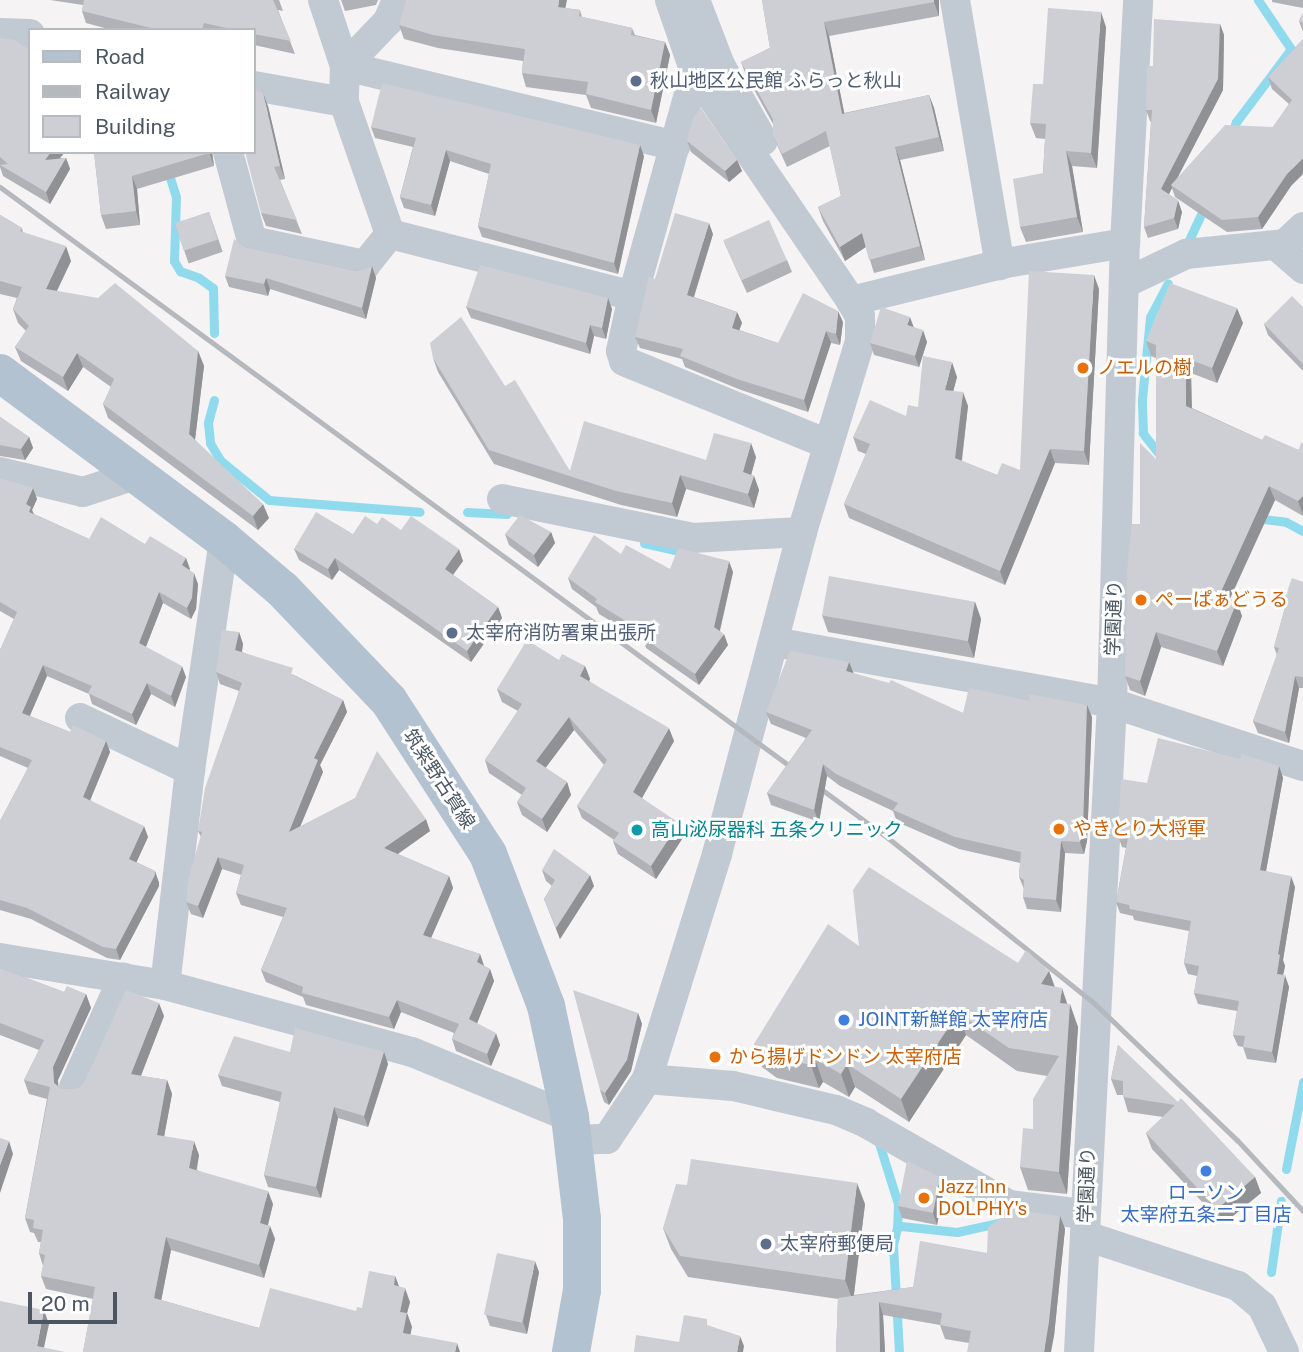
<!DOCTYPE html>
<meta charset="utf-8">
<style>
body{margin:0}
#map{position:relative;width:1303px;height:1352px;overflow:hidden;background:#f5f3f3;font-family:"Public Sans","Noto Sans JP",sans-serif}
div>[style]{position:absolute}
.stream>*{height:9px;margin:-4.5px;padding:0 4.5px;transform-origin:4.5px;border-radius:4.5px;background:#90daee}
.minor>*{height:30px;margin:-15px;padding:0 15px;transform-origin:15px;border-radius:15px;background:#c1cad2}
.major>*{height:38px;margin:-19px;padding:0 19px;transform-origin:19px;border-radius:19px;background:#b3c2d1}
.rail>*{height:5px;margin:-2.5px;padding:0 2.5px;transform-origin:2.5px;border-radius:2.5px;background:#b5b8bd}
.wall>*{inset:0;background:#b0b2b7;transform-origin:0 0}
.shaded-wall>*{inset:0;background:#909195}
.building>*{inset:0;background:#cdcfd5;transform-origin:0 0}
.dots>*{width:19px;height:19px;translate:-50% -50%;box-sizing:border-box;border:4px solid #fff;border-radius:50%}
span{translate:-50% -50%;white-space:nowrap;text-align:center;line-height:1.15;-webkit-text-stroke:6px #fff;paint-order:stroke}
.service-label{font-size:19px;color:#4e5e75}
.left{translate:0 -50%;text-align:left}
.food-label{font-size:19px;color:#c56008}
.street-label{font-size:19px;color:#4a5661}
.culture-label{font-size:19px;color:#0d838f}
.shop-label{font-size:19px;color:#366cbe}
.legend{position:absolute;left:28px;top:28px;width:228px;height:126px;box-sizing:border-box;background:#fff;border:2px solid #b7bbc0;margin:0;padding:9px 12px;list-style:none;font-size:21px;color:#4a5661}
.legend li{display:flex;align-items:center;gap:14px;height:35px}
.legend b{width:35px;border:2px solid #b7bbc0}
.scale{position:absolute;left:28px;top:1292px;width:89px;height:32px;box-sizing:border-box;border:4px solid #4a5661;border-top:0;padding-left:9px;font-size:21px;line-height:24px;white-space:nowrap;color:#4a5661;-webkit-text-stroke:5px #fff;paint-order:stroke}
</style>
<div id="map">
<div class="stream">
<div style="left:1232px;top:134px;width:13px;rotate:-72deg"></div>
<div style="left:1236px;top:122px;width:91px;rotate:-53deg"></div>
<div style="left:1291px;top:49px;width:59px;rotate:-124deg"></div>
<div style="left:162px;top:152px;width:47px;rotate:72.7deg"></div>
<div style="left:176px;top:197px;width:64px;rotate:91.8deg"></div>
<div style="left:174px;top:261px;width:12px;rotate:59deg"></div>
<div style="left:180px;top:271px;width:20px;rotate:20deg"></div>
<div style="left:199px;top:278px;width:17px;rotate:36deg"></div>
<div style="left:213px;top:288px;width:45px;rotate:88.7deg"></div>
<div style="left:1189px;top:240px;width:38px;rotate:-65deg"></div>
<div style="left:214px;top:400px;width:24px;rotate:105deg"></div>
<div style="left:208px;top:423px;width:20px;rotate:84deg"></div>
<div style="left:210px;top:443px;width:21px;rotate:59deg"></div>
<div style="left:221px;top:461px;width:62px;rotate:39.1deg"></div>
<div style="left:269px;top:500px;width:151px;rotate:4.5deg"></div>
<div style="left:1163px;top:459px;width:33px;rotate:-128deg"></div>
<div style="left:1143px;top:433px;width:34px;rotate:-92deg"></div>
<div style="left:1142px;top:399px;width:82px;rotate:-84.4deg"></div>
<div style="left:1150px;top:317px;width:38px;rotate:-62deg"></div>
<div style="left:467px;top:512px;width:40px;rotate:2.9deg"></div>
<div style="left:1255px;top:518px;width:31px;rotate:7deg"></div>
<div style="left:1286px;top:522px;width:19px;rotate:28deg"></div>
<div style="left:644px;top:543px;width:31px;rotate:13deg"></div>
<div style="left:674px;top:550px;width:15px"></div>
<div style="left:878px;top:1140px;width:67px;rotate:72.6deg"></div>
<div style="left:898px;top:1204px;width:24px;rotate:92deg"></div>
<div style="left:1286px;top:1169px;width:89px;rotate:-78.9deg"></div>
<div style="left:1271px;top:1272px;width:72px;rotate:-82deg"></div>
<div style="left:899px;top:1352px;width:107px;rotate:-93.2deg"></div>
<div style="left:893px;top:1245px;width:17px;rotate:-77deg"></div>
<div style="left:897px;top:1228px;width:4px;rotate:-27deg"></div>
<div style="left:901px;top:1226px;width:56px;rotate:6.1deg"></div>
<div style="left:957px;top:1232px;width:46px;rotate:-12.5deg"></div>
</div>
<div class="minor">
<div style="left:323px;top:0;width:70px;rotate:71.6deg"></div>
<div style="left:345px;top:66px;width:340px;rotate:13.6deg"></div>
<div style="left:397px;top:0;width:23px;rotate:113deg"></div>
<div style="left:388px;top:21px;width:62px;rotate:133.7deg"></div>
<div style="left:345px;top:66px;width:36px;rotate:92deg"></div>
<div style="left:344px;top:102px;width:140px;rotate:70.8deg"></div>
<div style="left:390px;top:234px;width:251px;rotate:14.3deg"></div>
<div style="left:670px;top:0;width:76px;rotate:70.9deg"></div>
<div style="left:695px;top:72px;width:277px;rotate:55.7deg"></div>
<div style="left:851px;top:301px;width:160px;rotate:-13.8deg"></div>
<div style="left:1006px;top:263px;width:121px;rotate:-9.5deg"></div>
<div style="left:695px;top:0;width:70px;rotate:69deg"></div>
<div style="left:720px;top:65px;width:87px;rotate:60.5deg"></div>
<div style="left:955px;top:0;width:269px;rotate:80.4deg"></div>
<div style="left:0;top:33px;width:30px;rotate:2deg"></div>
<div style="left:695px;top:72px;width:232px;rotate:105.5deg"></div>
<div style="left:633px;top:296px;width:56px;rotate:102.3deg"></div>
<div style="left:621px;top:351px;width:10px;rotate:73deg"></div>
<div style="left:624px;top:361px;width:219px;rotate:22.2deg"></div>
<div style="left:254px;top:86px;width:91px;rotate:10.1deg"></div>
<div style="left:228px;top:152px;width:92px;rotate:74.9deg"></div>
<div style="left:252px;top:241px;width:116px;rotate:12deg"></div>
<div style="left:365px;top:265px;width:40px;rotate:-51deg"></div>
<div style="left:1277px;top:246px;width:35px;rotate:41deg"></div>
<div style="left:1125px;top:283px;width:68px;rotate:-25.4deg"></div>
<div style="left:1186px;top:254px;width:100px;rotate:-5.8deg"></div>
<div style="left:1285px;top:244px;width:25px;rotate:-43deg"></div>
<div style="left:0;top:472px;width:85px;rotate:13.5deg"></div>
<div style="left:83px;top:492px;width:58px;rotate:-18.1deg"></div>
<div style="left:502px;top:499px;width:195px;rotate:11.5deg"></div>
<div style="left:693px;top:538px;width:109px;rotate:-3.2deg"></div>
<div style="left:774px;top:642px;width:343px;rotate:10.2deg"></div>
<div style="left:1112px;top:703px;width:201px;rotate:18.3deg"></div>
<div style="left:80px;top:718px;width:122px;rotate:25.3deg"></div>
<div style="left:190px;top:770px;width:216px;rotate:96.6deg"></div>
<div style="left:190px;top:770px;width:232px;rotate:-81.6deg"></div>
<div style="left:0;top:958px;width:167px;rotate:9.3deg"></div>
<div style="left:165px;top:985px;width:256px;rotate:15.2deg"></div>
<div style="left:412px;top:1052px;width:171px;rotate:22.4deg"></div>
<div style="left:647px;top:1079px;width:86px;rotate:4.7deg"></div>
<div style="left:733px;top:1086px;width:106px;rotate:13.1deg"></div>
<div style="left:836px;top:1110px;width:33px;rotate:23deg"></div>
<div style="left:866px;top:1123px;width:165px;rotate:29.8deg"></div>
<div style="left:1009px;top:1205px;width:77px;rotate:6.8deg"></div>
<div style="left:74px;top:1087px;width:120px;rotate:-65.8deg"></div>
<div style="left:573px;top:1140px;width:34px;rotate:-2deg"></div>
<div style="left:607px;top:1139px;width:72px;rotate:-56.3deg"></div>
<div style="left:647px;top:1079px;width:236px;rotate:-72.7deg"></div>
<div style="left:717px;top:854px;width:333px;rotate:-75.2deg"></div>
<div style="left:802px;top:532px;width:200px;rotate:-73.1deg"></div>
<div style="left:860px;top:341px;width:25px;rotate:-90deg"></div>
<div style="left:860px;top:316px;width:17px;rotate:-121deg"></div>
<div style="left:1086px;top:1236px;width:160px;rotate:18.2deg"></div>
<div style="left:1238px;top:1286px;width:31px;rotate:40deg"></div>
<div style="left:1262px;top:1306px;width:51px;rotate:64.4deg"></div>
<div style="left:1079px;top:1352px;width:650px;rotate:-87.09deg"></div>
<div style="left:1112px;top:703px;width:460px;rotate:-88.4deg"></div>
<div style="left:1125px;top:243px;width:243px;rotate:-86.9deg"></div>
</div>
<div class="major">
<div style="left:0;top:373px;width:279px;rotate:36.7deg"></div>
<div style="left:224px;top:540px;width:77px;rotate:40.3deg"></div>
<div style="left:283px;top:590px;width:153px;rotate:46.3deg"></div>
<div style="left:389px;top:701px;width:182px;rotate:57.1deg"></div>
<div style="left:488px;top:854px;width:163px;rotate:69.1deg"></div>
<div style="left:546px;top:1006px;width:114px;rotate:77.8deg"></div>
<div style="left:570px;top:1117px;width:103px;rotate:83.3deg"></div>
<div style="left:582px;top:1219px;width:71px;rotate:90deg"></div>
<div style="left:582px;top:1290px;width:63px;rotate:100.1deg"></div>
</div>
<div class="rail">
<div style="left:0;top:187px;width:1101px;rotate:36.25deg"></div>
<div style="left:888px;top:838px;width:265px;rotate:38.7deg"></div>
<div style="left:1095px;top:1004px;width:197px;rotate:43.8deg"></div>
<div style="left:1237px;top:1140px;width:97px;rotate:47.1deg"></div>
</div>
<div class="wall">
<div style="clip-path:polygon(50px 0,279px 0,283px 11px,278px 10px,295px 54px,254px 45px,254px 30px,112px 30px,86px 23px,82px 11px,83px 5px)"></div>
<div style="clip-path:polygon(341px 0,378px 0,376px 5px,345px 11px)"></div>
<div style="clip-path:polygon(762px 0,939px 0,939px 16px,829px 36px,844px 113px,929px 95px,934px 108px,944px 151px,900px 160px,925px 260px,874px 273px,866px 247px,845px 261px,823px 221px,818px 207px,841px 196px,830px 146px,787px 167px,773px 136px,773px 124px,746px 75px,741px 62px,770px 48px)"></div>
<div style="clip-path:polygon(1272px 0,1303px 0,1303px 8px,1272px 2px)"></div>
<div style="clip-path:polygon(565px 8px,580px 10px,582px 17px,632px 28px,635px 35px,665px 42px,670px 55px,656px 123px,591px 108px,586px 95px,526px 87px,522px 73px,523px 61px,438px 48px,404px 39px,399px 25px)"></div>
<div style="clip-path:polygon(1303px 13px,1303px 32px,1299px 21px)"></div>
<div style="clip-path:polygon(1220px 24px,1224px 35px,1223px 90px,1178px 177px,1273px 127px,1289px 104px,1272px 89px,1268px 77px,1303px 39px,1291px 186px,1262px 229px,1227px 232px,1175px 197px,1172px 188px,1169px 194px,1182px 212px,1178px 229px,1148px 238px,1144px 227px,1151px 122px,1150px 121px,1146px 110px,1153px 66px)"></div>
<div style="clip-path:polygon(1106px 27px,1097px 168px,1072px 166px,1083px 232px,1026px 242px,1020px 227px,1043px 173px,1045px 139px,1036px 138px,1030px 123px,1043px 84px)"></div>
<div style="clip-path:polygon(0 38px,30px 152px,65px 152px,60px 158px,66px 158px,70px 169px,50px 204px,3px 176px,0 167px)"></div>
<div style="clip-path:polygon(268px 106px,285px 179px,280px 180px,302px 234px,266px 226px,261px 213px)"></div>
<div style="clip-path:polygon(371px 127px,644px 156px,618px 274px,482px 237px,478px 226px,489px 174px,450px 161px,435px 216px,404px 208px,400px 197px,413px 147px,375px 138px)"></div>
<div style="clip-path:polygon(687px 141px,737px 160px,742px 171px,729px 182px,691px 152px)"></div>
<div style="clip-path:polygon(94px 152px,212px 152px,214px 166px,137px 189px,140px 225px,106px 229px,101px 215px)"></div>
<div style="left:209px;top:212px;width:42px;height:36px;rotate:71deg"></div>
<div style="clip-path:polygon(0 215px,22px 228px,23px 232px,71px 261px,57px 291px,198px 351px,204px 366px,195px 440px,269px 518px,258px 530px,108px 418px,103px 404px,111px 387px,83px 367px,68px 391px,21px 361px,15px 347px,26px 331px,18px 323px,13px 309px,17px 298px,0 294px)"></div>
<div style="clip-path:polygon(713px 234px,694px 297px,737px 312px,742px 323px,739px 330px,778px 343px,843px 322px,840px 345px,831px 343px,808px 412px,741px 390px,685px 367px,682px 359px,640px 348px,635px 337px,655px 279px)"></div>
<div style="clip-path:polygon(724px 242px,787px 260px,792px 272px,747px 293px)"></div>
<div style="clip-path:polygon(244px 247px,357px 271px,372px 266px,376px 278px,366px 319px,270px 289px,268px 296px,229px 287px,225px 276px)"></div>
<div style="clip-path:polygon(1099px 289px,1089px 465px,1055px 463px,1005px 585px,849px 518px,844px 504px,866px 454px,858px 451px,853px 437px,906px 416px,957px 377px,953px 391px,968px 406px,962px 461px,997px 475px,1020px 470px)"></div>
<div style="clip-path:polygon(608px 298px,612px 309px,606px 339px,594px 336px,590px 354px,471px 318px,466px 307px)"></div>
<div style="clip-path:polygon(1303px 307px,1303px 371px,1268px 335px,1264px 324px)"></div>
<div style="clip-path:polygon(1243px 323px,1217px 383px,1191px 373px,1192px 408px,1262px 440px,1299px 450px,1303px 444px,1303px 516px,1275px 500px,1230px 599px,1242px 616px,1223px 666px,1161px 647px,1145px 696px,1130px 690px,1125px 676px,1140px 524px,1156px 459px,1156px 358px,1151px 356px,1146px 341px)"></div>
<div style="clip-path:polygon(914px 327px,927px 342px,919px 367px,874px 355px,870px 343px)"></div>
<div style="clip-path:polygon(433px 358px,505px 386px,570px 471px,756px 457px,751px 475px,754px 476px,759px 490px,754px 508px,686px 489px,677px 517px,621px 505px,494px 464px,438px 372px)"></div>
<div style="clip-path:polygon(0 417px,29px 437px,33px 448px,25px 460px,0 456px)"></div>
<div style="clip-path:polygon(0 478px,37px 499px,32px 510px,34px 514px,89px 539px,145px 544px,186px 558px,189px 570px,198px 584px,196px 609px,191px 619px,163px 603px,146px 647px,186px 677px,175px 707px,151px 694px,136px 725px,92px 704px,89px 694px,47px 676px,30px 716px,70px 732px,106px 741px,110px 752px,90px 800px,148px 837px,136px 862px,155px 871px,159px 883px,159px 886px,120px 960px,107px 958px,31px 919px,0 910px,0 821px,28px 768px,0 756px,0 650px,14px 619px,0 611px)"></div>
<div style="clip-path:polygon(377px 524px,401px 530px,463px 561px,453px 575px,498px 607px,502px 618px,471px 662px,339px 570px,332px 580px,299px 560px,294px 549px,353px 534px)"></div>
<div style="clip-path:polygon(551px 532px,555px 543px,538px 567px,509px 545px,505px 534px)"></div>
<div style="clip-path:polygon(621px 554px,670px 569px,733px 572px,720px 631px,728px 645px,699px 685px,646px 648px,644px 641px,599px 614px,596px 607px,572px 589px,568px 578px)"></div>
<div style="clip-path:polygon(1303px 582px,1303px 688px,1299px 688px,1289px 743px,1258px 733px,1253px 721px,1277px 655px,1274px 647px,1285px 608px,1283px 602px)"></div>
<div style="clip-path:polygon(975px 602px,981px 619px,974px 658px,828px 632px,822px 615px)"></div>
<div style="clip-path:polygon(239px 632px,243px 644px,242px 652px,296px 676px,343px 700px,347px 712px,320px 765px,323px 772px,300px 826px,430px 831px,398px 854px,449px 876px,453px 888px,431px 938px,480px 954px,484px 966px,490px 969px,494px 981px,477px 1023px,500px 1045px,491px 1066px,456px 1051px,452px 1039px,454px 1033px,401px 1012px,394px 1029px,306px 1005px,303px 997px,266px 982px,261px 970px,283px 917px,241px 905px,236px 893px,241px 875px,222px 869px,203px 918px,191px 914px,186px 902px,201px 837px,198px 831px,239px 691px,220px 684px,216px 672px)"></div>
<div style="clip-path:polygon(559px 660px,585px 666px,590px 679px,589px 681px,674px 741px,642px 798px,684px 836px,656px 879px,618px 854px,613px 841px,614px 840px,582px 818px,577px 806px,604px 765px,574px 730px,545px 768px,567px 782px,571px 795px,547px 832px,522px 815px,517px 802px,522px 795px,489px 773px,485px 760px,518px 711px,502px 702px,497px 689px)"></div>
<div style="clip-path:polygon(849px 662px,853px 673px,963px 713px,1029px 701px,1087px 705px,1092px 717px,1087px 841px,1084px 854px,1065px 853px,1061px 912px,1027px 909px,1023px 897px,1024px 889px,1019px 877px,1020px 863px,959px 849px,897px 822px,893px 811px,840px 786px,827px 776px,819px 822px,771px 805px,767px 793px,806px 738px,771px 724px,766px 712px)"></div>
<div style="clip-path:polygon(1240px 759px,1279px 766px,1283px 778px,1266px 871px,1295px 887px,1283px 960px,1285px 966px,1283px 975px,1289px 987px,1276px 1063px,1247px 1059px,1243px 1047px,1238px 1046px,1233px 1035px,1237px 1011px,1198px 1004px,1194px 993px,1197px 976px,1188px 974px,1184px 963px,1189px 931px,1134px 920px,1133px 916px,1120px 913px,1116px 902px,1126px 848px,1122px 847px,1118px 836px,1147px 783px)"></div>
<div style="clip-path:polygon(542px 870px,594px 886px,560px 939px,544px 899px,552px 886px,546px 881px)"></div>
<div style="clip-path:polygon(859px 946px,1018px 963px,1049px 971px,1055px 987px,1067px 1004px,1078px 1027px,1067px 1194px,1028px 1190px,1020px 1167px,1033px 1129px,1047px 1076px,1017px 1071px,966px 1035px,909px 1122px,855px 1087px,849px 1097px,823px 1082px,819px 1088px,777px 1078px,762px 1067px,754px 1044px)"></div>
<div style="clip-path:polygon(0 968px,64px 992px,86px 994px,91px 1008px,58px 1080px,58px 1086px,62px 1089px,79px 1088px,164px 1016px,141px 1076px,167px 1080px,172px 1094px,164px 1136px,199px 1155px,197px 1170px,273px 1204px,268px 1225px,270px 1226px,275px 1239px,264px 1278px,171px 1250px,161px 1300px,259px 1328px,356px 1311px,362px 1308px,395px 1276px,399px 1287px,410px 1302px,407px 1313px,412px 1327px,83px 1352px,93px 1299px,46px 1289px,41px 1276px,43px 1266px,39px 1253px,41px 1242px,38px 1242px,34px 1233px,30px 1232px,25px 1218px,47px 1099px,29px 1094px,24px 1080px,39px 1050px,0 1035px)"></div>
<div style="clip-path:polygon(638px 1013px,642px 1024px,631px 1071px,609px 1105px,604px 1102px,600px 1090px)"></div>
<div style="clip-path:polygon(1118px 1045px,1255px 1177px,1261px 1193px,1223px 1224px,1152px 1149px,1146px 1133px,1163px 1117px,1128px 1112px,1123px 1095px,1117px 1095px,1111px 1079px)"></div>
<div style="clip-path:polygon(290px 1052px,384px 1052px,388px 1064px,368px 1127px,338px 1118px,321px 1198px,268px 1187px,264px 1175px,280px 1102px,222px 1086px,218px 1075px)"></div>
<div style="clip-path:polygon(944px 1188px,937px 1225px,902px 1218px,898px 1206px)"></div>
<div style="clip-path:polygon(865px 1204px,854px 1295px,913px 1287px,987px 1253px,1060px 1216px,1065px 1229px,1054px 1336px,969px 1343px,945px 1339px,940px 1325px,883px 1315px,885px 1352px,836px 1352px,838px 1299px,688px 1277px,671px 1249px,663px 1228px)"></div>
<div style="clip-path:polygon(539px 1272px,527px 1334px,490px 1326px,486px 1315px)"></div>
</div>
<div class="shaded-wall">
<div style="clip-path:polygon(559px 0,567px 0,563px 20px,558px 7px)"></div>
<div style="clip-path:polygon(934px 0,939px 0,939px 16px,934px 2px)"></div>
<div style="clip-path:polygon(1101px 12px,1106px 27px,1097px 168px,1091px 153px)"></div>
<div style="clip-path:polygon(824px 22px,829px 36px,847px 127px,842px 114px)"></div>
<div style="clip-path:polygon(1220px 24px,1224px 35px,1223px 90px,1173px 186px,1171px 185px,1172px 188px,1166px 200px,1161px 189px)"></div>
<div style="clip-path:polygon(665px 42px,670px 55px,656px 123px,651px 110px)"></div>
<div style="clip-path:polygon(263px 93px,268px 106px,285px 179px,280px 166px)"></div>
<div style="clip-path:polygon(929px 95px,934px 108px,944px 151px,939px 137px)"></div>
<div style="clip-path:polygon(640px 145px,644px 156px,618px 274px,614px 263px)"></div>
<div style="clip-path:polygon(895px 147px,900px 160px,925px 260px,920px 246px)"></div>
<div style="clip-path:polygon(446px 150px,450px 161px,435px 216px,431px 205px)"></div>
<div style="clip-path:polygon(1066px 151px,1072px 166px,1083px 232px,1077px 217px)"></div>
<div style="clip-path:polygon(51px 152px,65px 152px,49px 171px,45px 160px)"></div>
<div style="clip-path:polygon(209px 152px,212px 152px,214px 166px)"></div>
<div style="clip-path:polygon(66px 158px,70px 169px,50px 204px,46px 192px)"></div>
<div style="clip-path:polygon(1303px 158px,1303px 174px,1291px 186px,1262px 229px,1258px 217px,1287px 174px)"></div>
<div style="clip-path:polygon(737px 160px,742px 171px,729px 182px,725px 171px)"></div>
<div style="clip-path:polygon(132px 176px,137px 189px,140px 225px,136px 211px)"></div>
<div style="clip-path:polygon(1178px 200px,1182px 212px,1178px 229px,1174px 218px)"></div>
<div style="clip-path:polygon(709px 223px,713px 234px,691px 306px,687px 295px)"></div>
<div style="clip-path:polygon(862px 233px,867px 246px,845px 261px,840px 247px)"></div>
<div style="clip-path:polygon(66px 246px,71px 261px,51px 303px,46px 289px)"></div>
<div style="clip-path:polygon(372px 266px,376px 278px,366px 319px,362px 308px)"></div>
<div style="clip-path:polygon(1094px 275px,1099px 289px,1089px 465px,1084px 451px)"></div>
<div style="clip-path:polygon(266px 278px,270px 289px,268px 296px,264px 284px)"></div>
<div style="clip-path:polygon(608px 298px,612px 309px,606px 339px,602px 328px)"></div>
<div style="clip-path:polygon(1237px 308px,1243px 323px,1217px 383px,1212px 368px)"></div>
<div style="clip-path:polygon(838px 311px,843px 322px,840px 345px,836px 334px)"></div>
<div style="clip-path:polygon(737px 312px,742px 323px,736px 339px,732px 328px)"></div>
<div style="clip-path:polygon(910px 317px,914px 328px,907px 325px)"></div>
<div style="clip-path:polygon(590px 325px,594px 336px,590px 354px,586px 343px)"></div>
<div style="clip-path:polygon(923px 330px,927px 342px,919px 367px,915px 356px)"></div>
<div style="clip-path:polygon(826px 331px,831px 343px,808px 412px,804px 400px)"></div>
<div style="clip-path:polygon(198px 351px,204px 366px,194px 448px,189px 434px)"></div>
<div style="clip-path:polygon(77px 353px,83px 367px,68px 391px,63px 377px)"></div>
<div style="clip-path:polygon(1186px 358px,1191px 373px,1192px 420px,1186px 406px)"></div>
<div style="clip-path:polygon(952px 362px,957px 377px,950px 404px,945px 390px)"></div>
<div style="clip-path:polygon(963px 392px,968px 406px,960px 473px,955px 458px)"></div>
<div style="clip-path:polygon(29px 437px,33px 448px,25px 460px,21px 449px)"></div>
<div style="clip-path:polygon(751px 443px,756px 457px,748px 486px,743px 472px)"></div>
<div style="clip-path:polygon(1050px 449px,1055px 463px,1005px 585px,1000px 571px)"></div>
<div style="clip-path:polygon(680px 475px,686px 489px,677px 517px,672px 503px)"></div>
<div style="clip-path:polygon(754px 476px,759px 490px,754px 508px,748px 494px)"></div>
<div style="clip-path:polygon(1269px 486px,1275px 500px,1224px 611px,1219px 596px)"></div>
<div style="clip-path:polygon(33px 488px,37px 499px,32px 510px,35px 518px,33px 523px,26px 504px)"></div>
<div style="clip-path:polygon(1303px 496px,1303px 515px,1298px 501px)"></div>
<div style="clip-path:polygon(263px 504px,269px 518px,258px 530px,253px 516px)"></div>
<div style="clip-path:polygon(551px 532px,555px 543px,538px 567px,534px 555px)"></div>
<div style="clip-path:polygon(459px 549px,463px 561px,449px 580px,445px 569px)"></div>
<div style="clip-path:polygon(186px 558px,190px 569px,186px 576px,182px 565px)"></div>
<div style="clip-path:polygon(335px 558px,339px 570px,332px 580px,328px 569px)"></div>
<div style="clip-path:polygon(729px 561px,733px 572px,718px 638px,714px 627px)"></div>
<div style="clip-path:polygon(194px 573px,198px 584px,196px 609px,191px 619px,187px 608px)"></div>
<div style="clip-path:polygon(159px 592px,163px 603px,143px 654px,139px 643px)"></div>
<div style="clip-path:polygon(1237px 601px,1242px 616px,1223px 666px,1217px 651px)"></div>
<div style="clip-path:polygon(975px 602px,981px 619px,974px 658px,968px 641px)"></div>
<div style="clip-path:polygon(498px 607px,502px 618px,471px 662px,467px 651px)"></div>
<div style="clip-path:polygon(239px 632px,243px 644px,240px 662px,235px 650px)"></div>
<div style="clip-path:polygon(1156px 632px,1161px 647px,1145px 696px,1140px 681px)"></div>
<div style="clip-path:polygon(724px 634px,728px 645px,699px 685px,695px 674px)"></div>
<div style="clip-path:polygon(849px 662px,854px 674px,846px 671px)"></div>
<div style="clip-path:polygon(43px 665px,47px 676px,26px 724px,22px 713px)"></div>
<div style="clip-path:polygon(182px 666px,186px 677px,175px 707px,171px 696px)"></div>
<div style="clip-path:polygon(585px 666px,590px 679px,585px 689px,580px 676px)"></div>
<div style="clip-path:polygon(1295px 676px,1299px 688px,1289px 743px,1285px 732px)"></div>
<div style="clip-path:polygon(147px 683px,151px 694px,136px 725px,132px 714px)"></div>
<div style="clip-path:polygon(343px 700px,347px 712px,320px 765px,323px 772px,293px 844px,289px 832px,314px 758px)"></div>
<div style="clip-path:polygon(1087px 705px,1092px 717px,1087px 841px,1084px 854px,1080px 842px)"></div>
<div style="clip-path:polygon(569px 717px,574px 730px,541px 774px,536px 761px)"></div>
<div style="clip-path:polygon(669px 728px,674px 741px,638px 805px,633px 792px)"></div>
<div style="clip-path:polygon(106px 741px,110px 752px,87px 808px,83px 797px)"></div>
<div style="clip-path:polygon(823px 764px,827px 776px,819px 822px,814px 810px)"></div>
<div style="clip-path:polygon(1279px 766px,1283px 778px,1264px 882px,1260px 870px)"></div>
<div style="clip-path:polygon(567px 782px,571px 795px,547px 832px,542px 819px)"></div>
<div style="clip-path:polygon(426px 819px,430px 831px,389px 860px,384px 848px)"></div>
<div style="clip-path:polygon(679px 823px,684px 836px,656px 879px,651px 866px)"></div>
<div style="clip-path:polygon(144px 826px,148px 837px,133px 870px,129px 859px)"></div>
<div style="clip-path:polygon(1061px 841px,1065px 853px,1061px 912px,1056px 900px)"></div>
<div style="clip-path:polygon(218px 857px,222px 869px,203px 918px,198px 906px)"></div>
<div style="clip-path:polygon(155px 871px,159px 883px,159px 886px,120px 960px,116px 949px)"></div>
<div style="clip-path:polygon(590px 875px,594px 886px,560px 939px,556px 928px)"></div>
<div style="clip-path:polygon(449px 876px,453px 888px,427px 947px,423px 935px)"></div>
<div style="clip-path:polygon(1291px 876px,1295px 887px,1283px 960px,1285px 966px,1281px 985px,1277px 974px,1278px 954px)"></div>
<div style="clip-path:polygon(480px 954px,484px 966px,477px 962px)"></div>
<div style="clip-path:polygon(490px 969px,494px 981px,474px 1031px,469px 1019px)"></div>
<div style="clip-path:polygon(1049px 971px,1057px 994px,1041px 984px)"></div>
<div style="clip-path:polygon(1285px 975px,1289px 987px,1276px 1063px,1272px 1052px)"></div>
<div style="clip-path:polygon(1062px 988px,1069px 1009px,1070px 1004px,1078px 1027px,1067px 1194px,1059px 1172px,1060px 1003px)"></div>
<div style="clip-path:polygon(86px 994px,91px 1008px,58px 1080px,59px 1097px,54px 1083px,53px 1067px)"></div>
<div style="clip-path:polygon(397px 1000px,401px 1012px,394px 1029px,389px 1017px)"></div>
<div style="clip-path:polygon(159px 1003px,164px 1016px,136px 1088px,131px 1074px)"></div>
<div style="clip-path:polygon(638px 1013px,642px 1024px,631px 1071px,609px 1105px,605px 1093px)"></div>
<div style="clip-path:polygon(958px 1013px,966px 1035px,909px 1122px,901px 1099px)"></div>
<div style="clip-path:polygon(496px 1033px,500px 1045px,491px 1066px,487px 1054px)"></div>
<div style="clip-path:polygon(384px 1052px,388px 1064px,368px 1127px,364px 1116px)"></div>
<div style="clip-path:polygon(815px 1059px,823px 1082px,819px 1088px,811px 1065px)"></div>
<div style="clip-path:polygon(847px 1064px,855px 1087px,849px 1097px,841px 1074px)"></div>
<div style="clip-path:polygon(167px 1080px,172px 1094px,162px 1148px,157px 1135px)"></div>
<div style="clip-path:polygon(334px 1107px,338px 1118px,321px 1198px,316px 1187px)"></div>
<div style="clip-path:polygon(9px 1141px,13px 1154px,0 1193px,0 1165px)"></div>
<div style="clip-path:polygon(194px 1141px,199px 1155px,194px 1182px,189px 1168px)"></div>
<div style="clip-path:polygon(940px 1177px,944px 1188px,937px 1225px,933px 1213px)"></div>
<div style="clip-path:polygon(1255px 1177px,1261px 1193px,1223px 1224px,1217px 1209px)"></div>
<div style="clip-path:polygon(857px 1183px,865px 1204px,853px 1301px,845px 1280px)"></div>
<div style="clip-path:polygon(268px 1191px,273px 1204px,265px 1236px,260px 1223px)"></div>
<div style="clip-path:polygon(1060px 1216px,1065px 1229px,1054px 1336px,1051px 1352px,1044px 1352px)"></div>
<div style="clip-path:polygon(270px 1226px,275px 1239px,264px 1278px,259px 1265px)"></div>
<div style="clip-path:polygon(166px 1237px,171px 1250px,159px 1312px,154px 1298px)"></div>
<div style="clip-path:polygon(535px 1261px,539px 1272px,527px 1334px,523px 1322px)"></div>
<div style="clip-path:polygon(395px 1276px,400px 1289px,394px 1285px)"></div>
<div style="clip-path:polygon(405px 1288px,410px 1302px,407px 1313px,412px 1327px,408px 1347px,403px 1333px,400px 1312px)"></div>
<div style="clip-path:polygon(879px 1302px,883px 1315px,885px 1352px,880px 1352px)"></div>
<div style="clip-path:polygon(44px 1310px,49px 1324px,43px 1352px,37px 1346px)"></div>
<div style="clip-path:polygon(740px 1336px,744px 1346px,743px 1352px,737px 1352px)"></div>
<div style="clip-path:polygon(457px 1343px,460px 1352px,455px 1352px)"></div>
</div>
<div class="building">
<div style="clip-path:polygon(84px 0,273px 0,291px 41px,254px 34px,254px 30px,235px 30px,204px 23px,202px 30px,159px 30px,82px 11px)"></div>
<div style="clip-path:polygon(406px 0,559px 0,558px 7px,580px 10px,579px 16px,632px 28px,631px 35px,665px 42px,651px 110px,586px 94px,588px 82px,522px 73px,525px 49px,433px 35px,399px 25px)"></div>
<div style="clip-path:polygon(762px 0,934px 0,934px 2px,824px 22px,842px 114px,929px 95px,939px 137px,895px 147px,920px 246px,869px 260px,862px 233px,840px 247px,818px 207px,841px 196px,826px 131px,782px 154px,773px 136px,773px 119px,741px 62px,770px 48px)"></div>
<div style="clip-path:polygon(1048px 8px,1101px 12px,1091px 153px,1066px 151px,1077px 217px,1020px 227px,1013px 179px,1043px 173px,1046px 124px,1030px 123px,1033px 84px,1043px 84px)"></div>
<div style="clip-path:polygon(1303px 13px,1303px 23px,1299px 21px)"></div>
<div style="clip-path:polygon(1154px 19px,1220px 24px,1218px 79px,1161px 189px,1178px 200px,1174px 218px,1144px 227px,1152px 110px,1146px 110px,1147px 66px,1153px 66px)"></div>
<div style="clip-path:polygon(0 38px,14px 40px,30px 50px,30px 152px,51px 152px,45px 160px,66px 158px,46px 192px,0 165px,8px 164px,0 157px)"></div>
<div style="clip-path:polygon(1303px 39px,1303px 158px,1287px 174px,1258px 217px,1222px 220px,1171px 185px,1225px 125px,1273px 127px,1292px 100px,1268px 77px)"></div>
<div style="clip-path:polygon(382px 83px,640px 145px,614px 263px,478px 226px,491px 164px,446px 150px,431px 205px,400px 197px,416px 138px,371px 127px)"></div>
<div style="clip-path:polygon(254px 90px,263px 93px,280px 166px,274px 167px,297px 220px,261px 213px,245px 152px,254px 152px)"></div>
<div style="clip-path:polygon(701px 108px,737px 160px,725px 171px,687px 141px,693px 118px)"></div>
<div style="clip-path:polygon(94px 152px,209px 152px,209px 153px,132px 176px,136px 211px,101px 215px)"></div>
<div style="left:209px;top:212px;width:29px;height:36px;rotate:72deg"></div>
<div style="clip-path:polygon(675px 213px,709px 223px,687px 295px,737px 312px,732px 328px,778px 343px,803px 293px,838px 311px,836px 334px,826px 331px,804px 400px,737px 379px,680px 356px,683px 349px,635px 337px,649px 277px,655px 279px)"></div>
<div style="clip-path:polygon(0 215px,22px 228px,20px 231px,66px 246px,46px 289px,98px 298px,115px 283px,198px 351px,189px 434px,263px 504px,253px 516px,103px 404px,114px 379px,77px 353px,63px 377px,15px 347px,29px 326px,13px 309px,22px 287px,0 281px)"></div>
<div style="left:769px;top:220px;width:44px;height:50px;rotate:66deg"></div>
<div style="clip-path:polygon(234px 239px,244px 247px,357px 271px,372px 266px,362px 308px,266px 278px,264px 284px,225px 276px)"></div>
<div style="clip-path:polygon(480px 265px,608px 298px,602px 328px,590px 325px,586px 343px,466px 307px)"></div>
<div style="clip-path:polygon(1029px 271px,1094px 275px,1084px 451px,1050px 449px,1000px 571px,844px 504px,870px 444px,853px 437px,870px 400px,906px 416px,908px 405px,918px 407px,923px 356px,952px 362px,945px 390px,963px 392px,955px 458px,997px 475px,1002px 463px,1020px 470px)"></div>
<div style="clip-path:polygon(1170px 283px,1237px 308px,1212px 368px,1186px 358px,1186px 406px,1262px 440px,1265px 435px,1299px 450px,1301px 442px,1303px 444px,1303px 496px,1298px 501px,1269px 486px,1219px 596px,1237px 601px,1217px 651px,1156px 632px,1140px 681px,1125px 676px,1127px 571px,1132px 524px,1140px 524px,1140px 443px,1156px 459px,1156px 345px,1146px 341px)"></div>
<div style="clip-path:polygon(1292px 296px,1303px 307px,1303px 364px,1264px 324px)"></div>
<div style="clip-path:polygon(881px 307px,910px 317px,907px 325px,923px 330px,915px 356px,870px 343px)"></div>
<div style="clip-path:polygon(461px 317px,505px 386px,515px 380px,570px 471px,584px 421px,706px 460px,714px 433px,751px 443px,743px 472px,754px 476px,748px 494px,680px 475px,672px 503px,616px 491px,489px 450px,433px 358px,430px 343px)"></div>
<div style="clip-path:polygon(0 417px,29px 437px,21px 449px,0 445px)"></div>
<div style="clip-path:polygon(0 478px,33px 488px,26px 504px,31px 507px,29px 512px,89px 539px,101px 517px,145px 544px,150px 536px,186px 558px,182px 565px,194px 573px,192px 598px,187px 608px,159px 592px,139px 643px,182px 666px,171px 696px,147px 683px,132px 714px,88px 693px,92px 686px,43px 665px,22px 713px,70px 732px,73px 725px,106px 741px,83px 797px,144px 826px,129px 859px,155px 871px,155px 875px,116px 949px,103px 947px,27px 908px,0 900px,0 821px,32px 760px,0 747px,0 650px,17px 612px,0 602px)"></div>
<div style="clip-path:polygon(316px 512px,353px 534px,365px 516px,377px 524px,382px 517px,401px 530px,411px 516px,459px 549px,445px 569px,498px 607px,467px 651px,335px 558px,328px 569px,294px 549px)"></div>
<div style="clip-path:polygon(520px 515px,551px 532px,534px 555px,505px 534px)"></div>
<div style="clip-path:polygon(594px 535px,621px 554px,626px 545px,670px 569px,678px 548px,729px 561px,714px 627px,724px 634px,695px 674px,642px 637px,645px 633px,595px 602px,597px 599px,568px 578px)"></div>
<div style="left:829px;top:576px;width:148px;height:40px;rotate:10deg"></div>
<div style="clip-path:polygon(1292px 578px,1303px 582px,1303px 677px,1295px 676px,1285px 732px,1253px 721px,1279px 648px,1274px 647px,1286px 603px,1283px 602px)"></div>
<div style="clip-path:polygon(222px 630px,239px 632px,235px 650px,293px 668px,291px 674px,343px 700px,314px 758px,318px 760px,289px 832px,355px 798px,377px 751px,426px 819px,384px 848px,449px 876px,423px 935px,480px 954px,477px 962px,490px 969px,469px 1019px,496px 1033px,487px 1054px,452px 1039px,459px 1024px,397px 1000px,389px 1017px,302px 993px,303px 987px,261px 970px,287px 908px,236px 893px,244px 865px,218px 857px,198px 906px,186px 902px,189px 876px,202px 832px,198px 831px,205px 788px,242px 683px,216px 672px)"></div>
<div style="clip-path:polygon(527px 640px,559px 660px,562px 654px,585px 666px,580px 676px,669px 728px,633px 792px,679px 823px,651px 866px,613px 841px,619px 833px,577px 806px,607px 760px,569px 717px,536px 761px,567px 782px,542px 819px,517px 802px,526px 788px,485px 760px,522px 704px,497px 689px)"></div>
<div style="clip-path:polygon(790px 651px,849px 662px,846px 671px,889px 683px,891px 680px,963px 713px,969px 688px,1029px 701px,1029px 694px,1087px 705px,1083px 829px,1080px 842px,1061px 841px,1056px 900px,1023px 897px,1024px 880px,1019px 877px,1021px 852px,955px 837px,893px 810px,898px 803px,836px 774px,823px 764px,814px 810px,767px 793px,812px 730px,766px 712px)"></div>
<div style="clip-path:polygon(1158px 738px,1240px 759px,1242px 754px,1279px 766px,1260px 870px,1291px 876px,1278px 954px,1280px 955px,1277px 974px,1285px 975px,1272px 1052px,1243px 1047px,1245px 1036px,1233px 1035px,1239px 1001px,1194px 993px,1199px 966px,1184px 963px,1191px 921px,1130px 909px,1129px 905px,1116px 902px,1128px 838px,1118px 836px,1121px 779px,1147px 783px)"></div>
<div style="clip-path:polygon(554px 849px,590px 875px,556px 928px,544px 899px,555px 880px,542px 870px)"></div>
<div style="clip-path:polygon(869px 867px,1018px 963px,1026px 950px,1049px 971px,1041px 984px,1062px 988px,1060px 1003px,1070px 1004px,1059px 1172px,1020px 1167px,1023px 1128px,1033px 1129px,1033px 1099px,1059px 1056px,1009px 1048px,958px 1013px,901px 1099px,847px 1064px,841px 1074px,815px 1059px,811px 1065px,769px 1056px,754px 1044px,828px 924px,859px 946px,853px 890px)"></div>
<div style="clip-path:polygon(0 968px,64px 992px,67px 986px,86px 994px,53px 1067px,54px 1083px,62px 1089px,79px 1088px,85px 1081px,126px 990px,159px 1003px,131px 1074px,167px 1080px,157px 1135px,194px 1141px,189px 1168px,268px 1191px,260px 1223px,270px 1226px,259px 1265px,166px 1237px,154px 1298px,259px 1328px,270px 1288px,356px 1311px,357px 1307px,362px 1308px,369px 1271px,395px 1276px,394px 1285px,405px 1288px,400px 1312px,407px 1313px,403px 1333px,457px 1343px,455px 1352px,83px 1352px,95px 1287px,41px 1276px,45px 1255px,39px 1253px,43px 1230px,33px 1228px,34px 1220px,25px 1218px,50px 1087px,24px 1080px,44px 1040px,0 1023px)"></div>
<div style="clip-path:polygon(573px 990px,638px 1013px,627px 1060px,605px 1093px,600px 1090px)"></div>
<div style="clip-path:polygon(295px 1028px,384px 1052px,364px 1116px,334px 1107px,316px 1187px,264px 1175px,282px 1092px,218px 1075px,234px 1036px,290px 1052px)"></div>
<div style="clip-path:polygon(1118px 1045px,1178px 1102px,1181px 1098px,1255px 1177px,1217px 1209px,1146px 1133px,1175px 1105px,1123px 1097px,1123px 1081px,1111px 1079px)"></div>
<div style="clip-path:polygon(0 1138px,9px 1141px,0 1165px)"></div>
<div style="clip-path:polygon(691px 1159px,857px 1183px,845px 1280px,680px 1256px,663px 1228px,676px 1184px,687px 1185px)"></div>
<div style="clip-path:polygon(907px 1161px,940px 1177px,933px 1213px,898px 1206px)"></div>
<div style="clip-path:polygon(1014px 1210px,1060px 1216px,1049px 1322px,1044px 1352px,967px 1352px,971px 1331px,940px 1325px,942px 1313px,879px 1302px,880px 1352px,836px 1352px,838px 1298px,913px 1287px,920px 1241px,987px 1253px,988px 1227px)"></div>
<div style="left:497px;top:1253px;width:39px;height:63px;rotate:12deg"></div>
<div style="clip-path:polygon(0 1301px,44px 1310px,37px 1346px,65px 1352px,0 1352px)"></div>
<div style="clip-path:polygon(684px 1315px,707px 1319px,707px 1325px,740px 1336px,737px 1352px,634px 1352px,636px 1335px,679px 1342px)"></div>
</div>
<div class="dots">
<div style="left:636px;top:81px;background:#5c6f8a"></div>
<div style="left:1083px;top:368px;background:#e8710a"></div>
<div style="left:1141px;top:600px;background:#e8710a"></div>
<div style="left:452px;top:633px;background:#5c6f8a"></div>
<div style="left:1059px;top:829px;background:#e8710a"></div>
<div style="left:637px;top:830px;background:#0f9aa8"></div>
<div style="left:844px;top:1020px;background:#3f7fe0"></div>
<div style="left:715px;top:1057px;background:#e8710a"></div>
<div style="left:1206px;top:1171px;background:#3f7fe0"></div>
<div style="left:924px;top:1198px;background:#e8710a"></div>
<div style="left:766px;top:1244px;background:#5c6f8a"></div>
</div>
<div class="service-label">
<span class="left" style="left:650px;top:81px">秋山地区公民館 ふらっと秋山</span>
<span class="left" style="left:466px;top:633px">太宰府消防署東出張所</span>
<span class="left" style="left:780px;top:1244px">太宰府郵便局</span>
</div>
<div class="food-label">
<span class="left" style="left:1097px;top:368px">ノエルの樹</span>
<span class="left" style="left:1155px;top:600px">ぺーぱぁどうる</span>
<span class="left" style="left:1073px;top:829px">やきとり大将軍</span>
<span class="left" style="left:729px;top:1057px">から揚げドンドン 太宰府店</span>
<span class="left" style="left:938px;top:1198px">Jazz Inn<br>DOLPHY's</span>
</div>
<div class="street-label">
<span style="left:1114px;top:618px;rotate:-88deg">学園通り</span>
<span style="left:439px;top:779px;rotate:57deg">筑紫野古賀線</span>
<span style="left:1087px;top:1185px;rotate:-88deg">学園通り</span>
</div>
<div class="culture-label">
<span class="left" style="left:651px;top:830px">高山泌尿器科 五条クリニック</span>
</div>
<div class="shop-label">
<span class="left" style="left:858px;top:1020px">JOINT新鮮館 太宰府店</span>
<span style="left:1206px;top:1204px">ローソン<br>太宰府五条二丁目店</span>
</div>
<ul class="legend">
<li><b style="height:9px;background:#b3c2d1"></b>Road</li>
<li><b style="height:9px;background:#b5b8bd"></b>Railway</li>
<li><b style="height:19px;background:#cdcfd5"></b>Building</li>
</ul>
<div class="scale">20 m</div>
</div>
